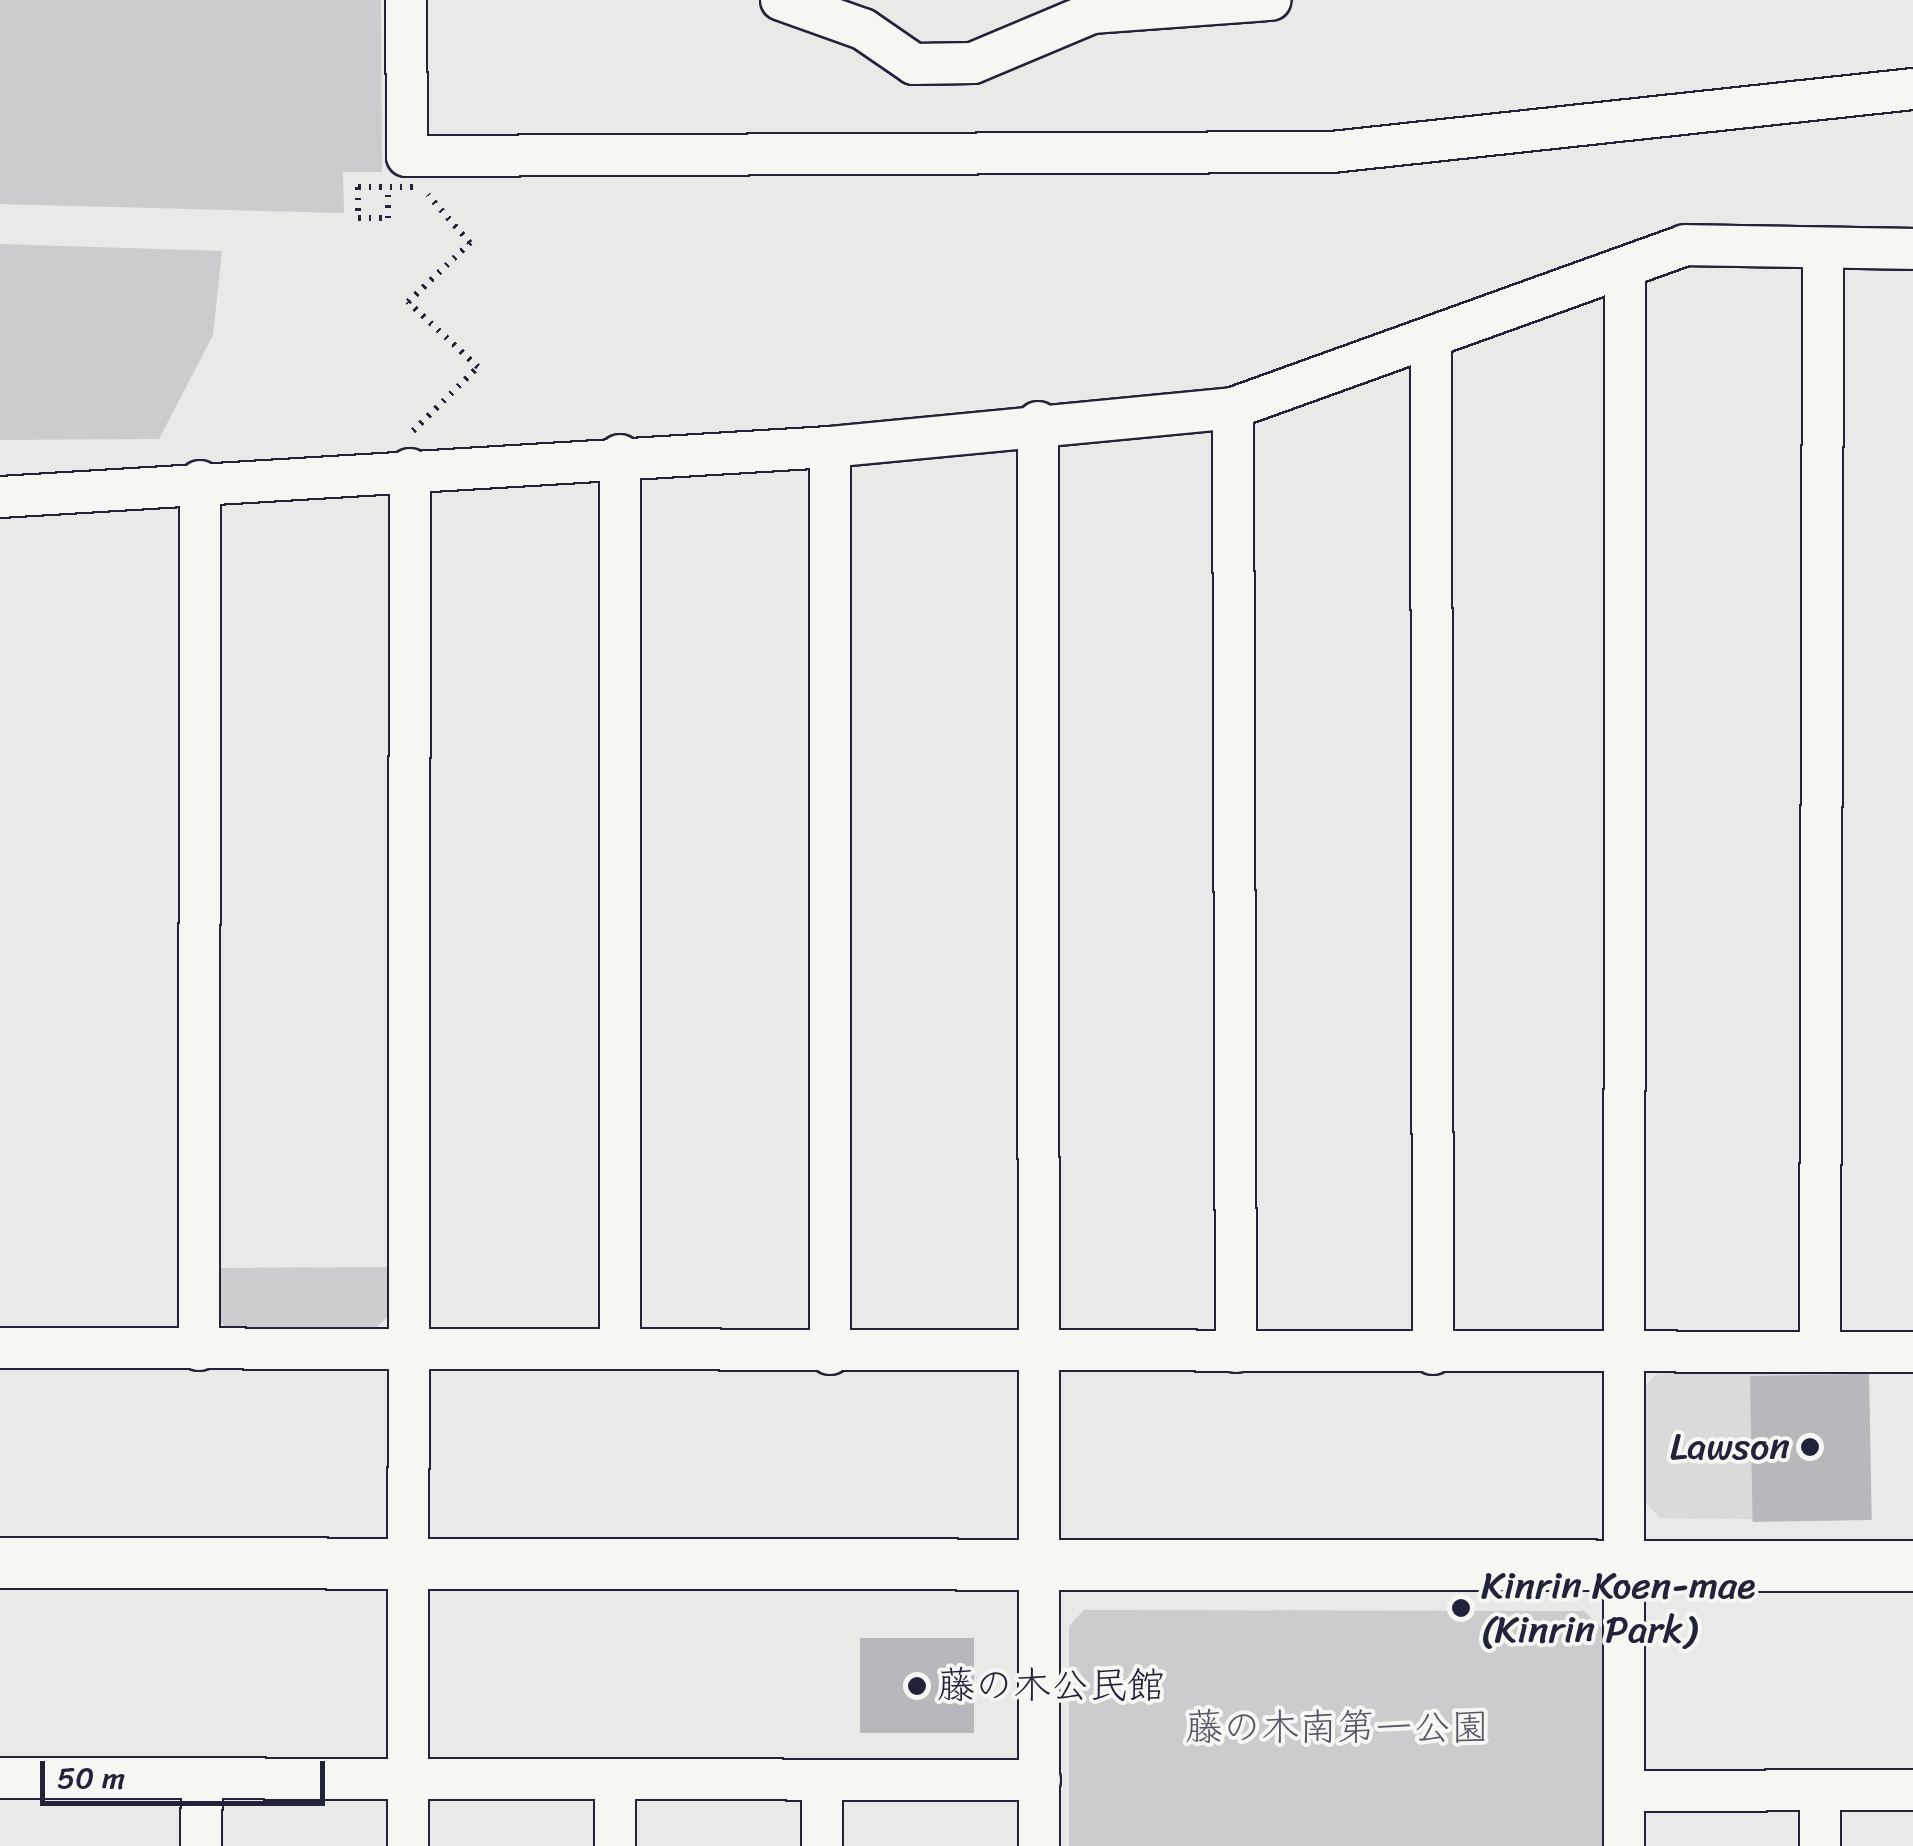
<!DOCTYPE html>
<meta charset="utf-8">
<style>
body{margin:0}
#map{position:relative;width:1913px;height:1846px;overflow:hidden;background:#e9e9e7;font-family:Sriracha,"Klee One",sans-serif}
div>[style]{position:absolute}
.built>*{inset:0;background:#dadada}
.green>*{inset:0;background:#ccccce}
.building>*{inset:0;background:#b8b8bc;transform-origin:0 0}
.path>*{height:6px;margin-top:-3px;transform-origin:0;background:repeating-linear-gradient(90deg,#22223b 0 2.5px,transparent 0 10.5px)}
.roads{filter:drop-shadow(2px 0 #22223b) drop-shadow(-2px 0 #22223b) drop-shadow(0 2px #22223b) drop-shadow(0 -2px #22223b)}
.minor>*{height:40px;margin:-20px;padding:0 20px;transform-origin:20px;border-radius:20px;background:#f6f6f2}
.tertiary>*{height:50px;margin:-25px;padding:0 25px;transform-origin:25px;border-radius:25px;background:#f6f6f2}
.path-bridge>*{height:6px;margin-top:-3px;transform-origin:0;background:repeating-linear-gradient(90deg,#22223b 0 2.5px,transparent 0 10.5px)}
.dots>*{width:28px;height:28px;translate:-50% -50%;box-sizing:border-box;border:5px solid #f6f6f2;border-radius:50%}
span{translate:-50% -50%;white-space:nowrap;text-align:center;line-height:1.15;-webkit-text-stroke:8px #f6f6f2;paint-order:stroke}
.poi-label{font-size:38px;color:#22223b}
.right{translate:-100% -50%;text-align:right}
.left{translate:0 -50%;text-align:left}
.park-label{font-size:38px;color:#555567}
.scale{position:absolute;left:40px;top:1761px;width:285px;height:45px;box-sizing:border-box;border:5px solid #22223b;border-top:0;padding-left:12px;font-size:30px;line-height:35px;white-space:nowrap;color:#22223b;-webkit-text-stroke:8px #f6f6f2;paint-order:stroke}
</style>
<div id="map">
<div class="built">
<div style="clip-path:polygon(1662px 1369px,1869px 1374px,1872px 1520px,1660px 1518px,1640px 1497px,1639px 1392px)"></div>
</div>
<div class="green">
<div style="clip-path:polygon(0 0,381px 0,382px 172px,343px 172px,344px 213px,0 204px)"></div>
<div style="clip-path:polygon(0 244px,222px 251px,213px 335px,159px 439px,0 440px)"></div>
<div style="clip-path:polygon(391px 1267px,391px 1313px,370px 1334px,231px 1333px,214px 1315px,214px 1268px)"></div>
<div style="clip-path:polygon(1084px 1610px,1584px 1611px,1605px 1631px,1606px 1846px,1069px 1846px,1069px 1626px)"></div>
</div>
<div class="building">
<div style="left:1869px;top:1374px;width:146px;height:119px;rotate:89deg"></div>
<div style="left:860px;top:1638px;width:114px;height:95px"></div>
</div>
<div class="path">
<div style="left:358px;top:187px;width:31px;rotate:90deg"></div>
<div style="left:358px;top:218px;width:30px"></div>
<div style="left:388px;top:218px;width:29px;rotate:-90deg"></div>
<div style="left:413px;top:431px;width:91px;rotate:-44.6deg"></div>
<div style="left:478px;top:367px;width:96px;rotate:-137.1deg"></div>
<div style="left:408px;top:302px;width:86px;rotate:-43.6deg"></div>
<div style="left:470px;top:243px;width:64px;rotate:-131.2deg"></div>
</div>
<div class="roads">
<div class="minor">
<div style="left:406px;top:0;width:156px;rotate:89.6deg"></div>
<div style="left:407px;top:156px;width:925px;rotate:-0.25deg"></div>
<div style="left:1332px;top:152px;width:584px;rotate:-6.19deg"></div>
<div style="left:781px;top:0;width:87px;rotate:19.5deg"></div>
<div style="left:863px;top:29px;width:62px;rotate:34.5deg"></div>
<div style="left:914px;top:64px;width:59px;rotate:-1deg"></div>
<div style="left:973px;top:63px;width:129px;rotate:-22.8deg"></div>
<div style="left:1092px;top:13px;width:179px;rotate:-4.2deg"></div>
<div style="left:1431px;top:344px;width:1010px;rotate:89.89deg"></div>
<div style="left:1233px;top:408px;width:944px;rotate:89.82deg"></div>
<div style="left:1038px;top:422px;width:1424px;rotate:89.96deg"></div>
<div style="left:830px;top:447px;width:907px;rotate:90deg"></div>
<div style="left:0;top:497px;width:832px;rotate:-3.45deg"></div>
<div style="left:830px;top:447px;width:405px;rotate:-5.5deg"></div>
<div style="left:1233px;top:408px;width:480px;rotate:-19.8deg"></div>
<div style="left:1685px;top:245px;width:228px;rotate:1deg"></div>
<div style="left:0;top:1348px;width:1913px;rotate:0.12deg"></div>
<div style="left:620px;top:1349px;width:894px;rotate:-90deg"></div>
<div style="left:199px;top:1350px;width:869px;rotate:-89.93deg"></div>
<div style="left:1820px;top:1351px;width:1101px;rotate:-89.84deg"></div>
<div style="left:0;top:1778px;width:1040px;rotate:0.11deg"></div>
<div style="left:822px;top:1780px;width:66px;rotate:90deg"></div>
<div style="left:1625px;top:1791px;width:288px;rotate:-0.2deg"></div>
<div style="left:201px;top:1846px;width:68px;rotate:-89.2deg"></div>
<div style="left:408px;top:1846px;width:1377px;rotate:-89.92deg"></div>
<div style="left:615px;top:1846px;width:66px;rotate:-90deg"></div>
<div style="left:1624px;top:1846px;width:1575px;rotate:-89.96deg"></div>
<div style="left:1820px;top:1846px;width:56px;rotate:-90deg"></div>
</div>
<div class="tertiary">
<div style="left:0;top:1563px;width:1913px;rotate:0.09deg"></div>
</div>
</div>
<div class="path-bridge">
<div style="left:358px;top:187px;width:62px"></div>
</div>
<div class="dots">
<div style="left:1810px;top:1447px;background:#22223b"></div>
<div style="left:1461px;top:1608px;background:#22223b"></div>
<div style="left:917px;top:1686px;background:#22223b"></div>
</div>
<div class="poi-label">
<span class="right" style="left:1790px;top:1447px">Lawson</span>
<span class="left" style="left:1481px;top:1608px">Kinrin Koen-mae<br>(Kinrin Park)</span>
<span class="left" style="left:937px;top:1686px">藤の木公民館</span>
</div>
<div class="park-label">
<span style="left:1337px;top:1728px">藤の木南第一公園</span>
</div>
<div class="scale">50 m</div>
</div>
